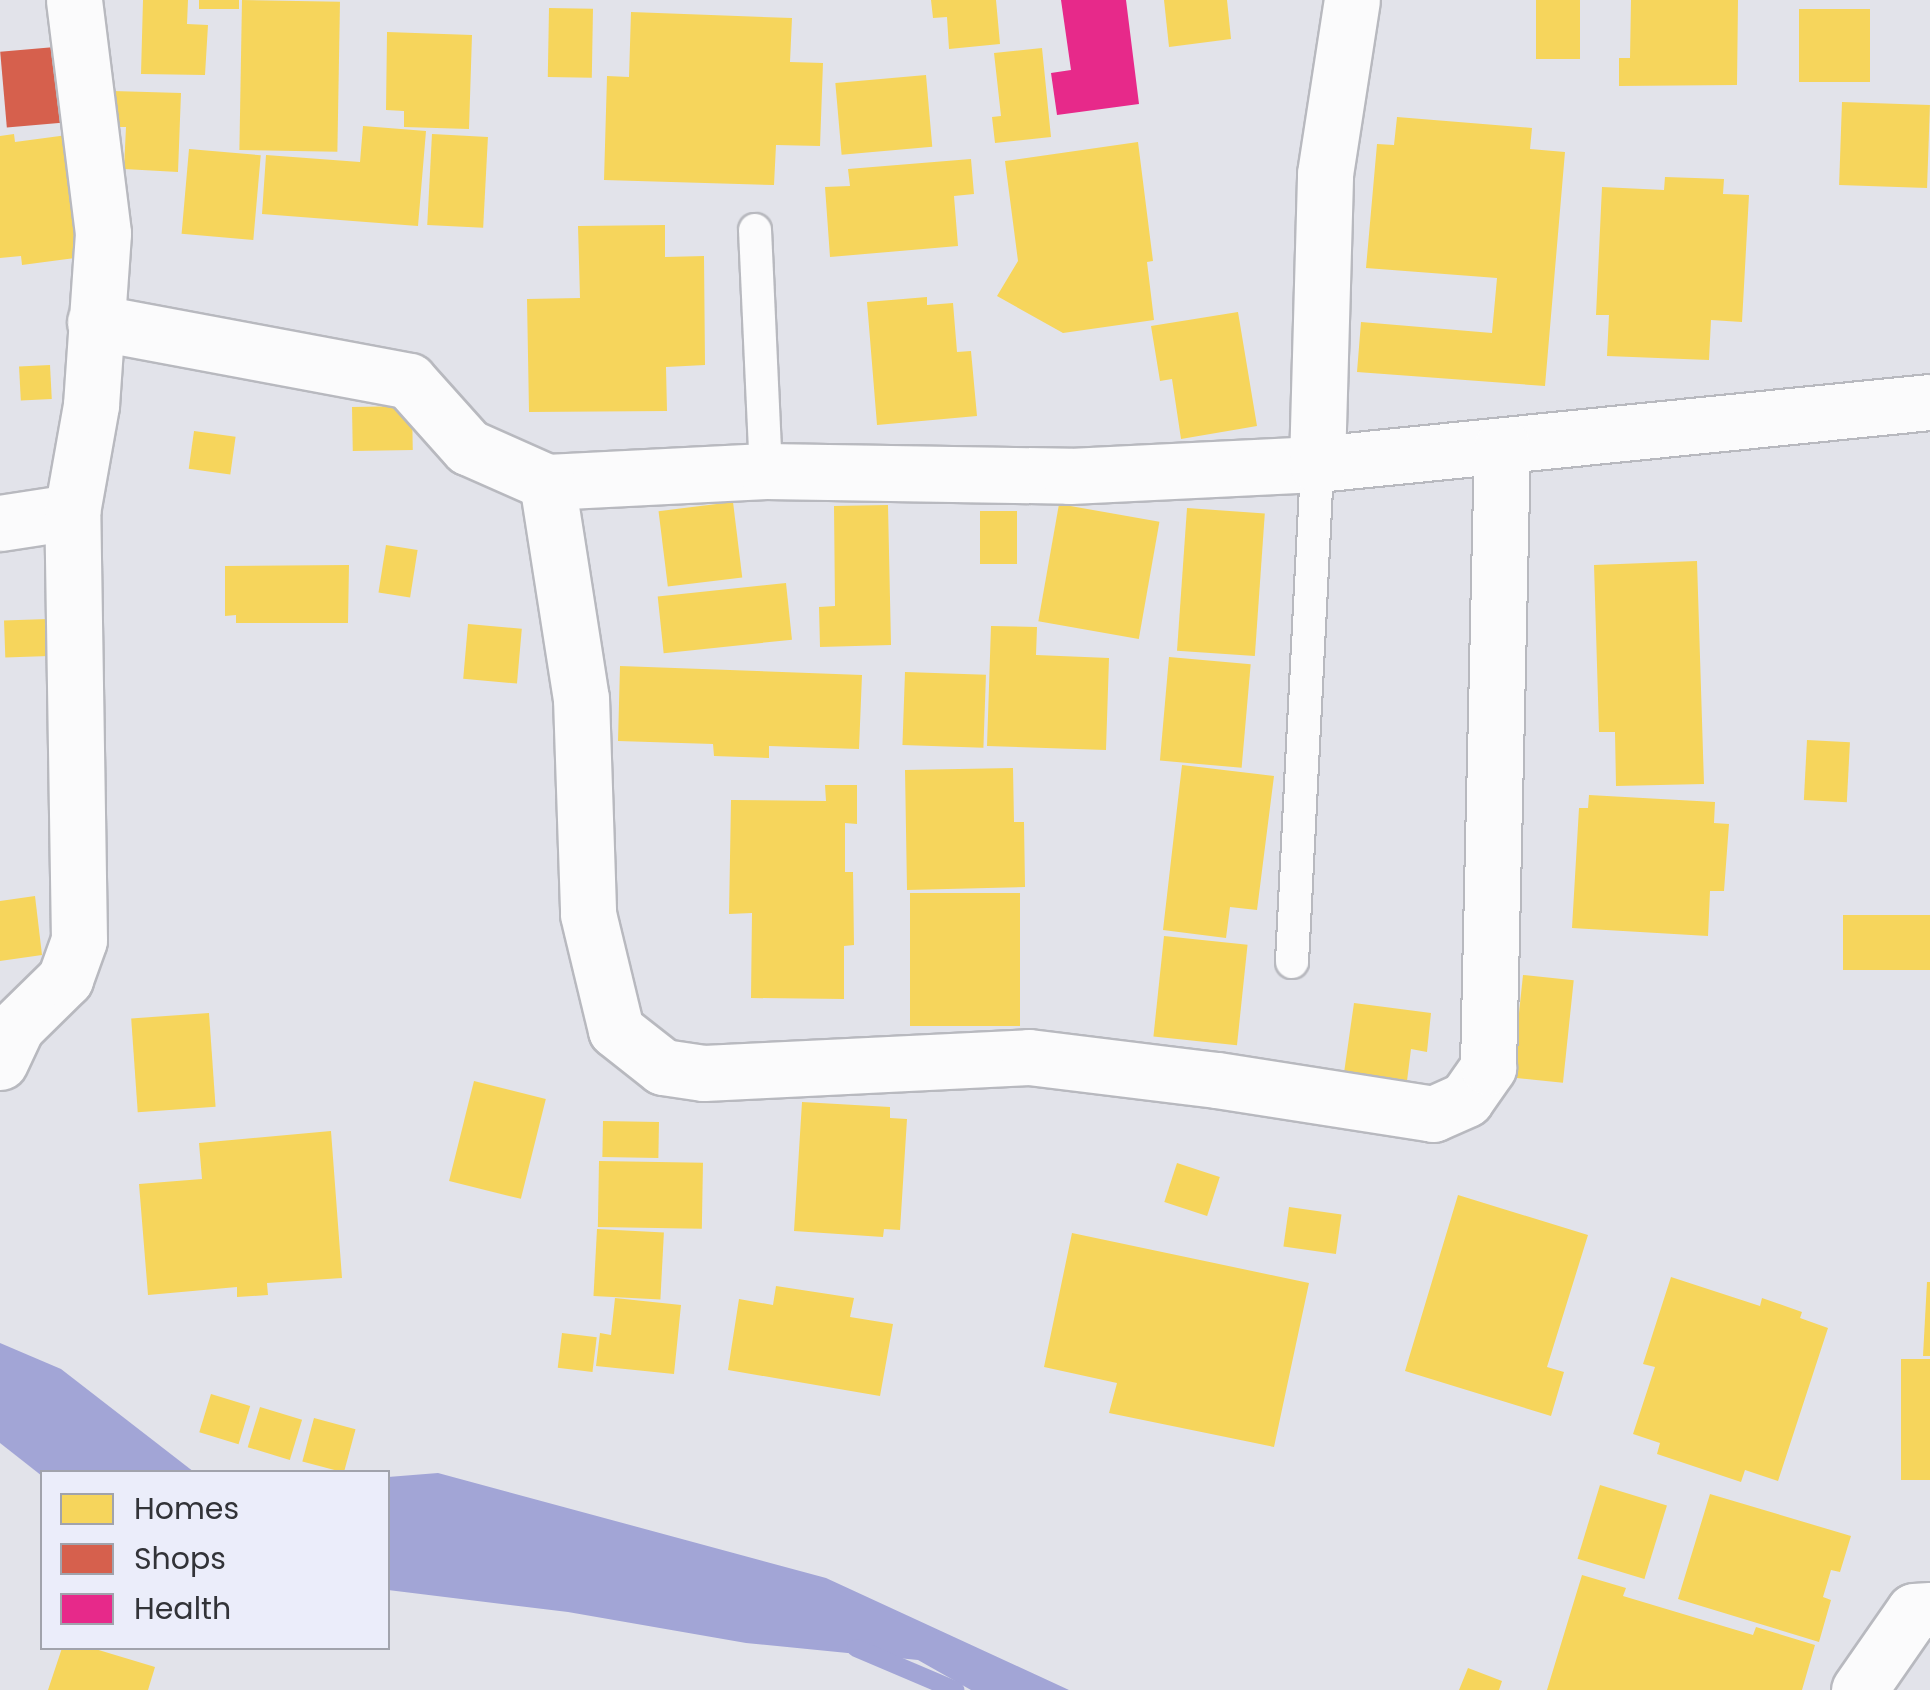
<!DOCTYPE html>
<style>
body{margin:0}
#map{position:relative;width:1930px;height:1690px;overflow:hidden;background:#e2e3ea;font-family:Poppins,sans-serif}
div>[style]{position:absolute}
.water>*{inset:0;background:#a2a5d6}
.homes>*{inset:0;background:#f6d55c;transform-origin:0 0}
.shops>*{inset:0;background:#d6604d;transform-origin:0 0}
.health>*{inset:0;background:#e7298a}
.stream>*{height:18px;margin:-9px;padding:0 9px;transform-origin:9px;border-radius:9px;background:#a2a5d6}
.roads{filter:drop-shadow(2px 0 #b8b9bf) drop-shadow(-2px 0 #b8b9bf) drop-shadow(0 2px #b8b9bf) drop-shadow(0 -2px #b8b9bf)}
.service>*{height:32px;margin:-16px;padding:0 16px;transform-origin:16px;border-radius:16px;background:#fbfbfc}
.minor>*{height:55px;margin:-27.5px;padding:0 27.5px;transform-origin:27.5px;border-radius:27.5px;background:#fbfbfc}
span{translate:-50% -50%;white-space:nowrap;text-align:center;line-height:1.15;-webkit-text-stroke:10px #ebedfa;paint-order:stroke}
.legend{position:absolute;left:40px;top:1470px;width:350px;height:180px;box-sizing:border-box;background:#ebedfa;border:2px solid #a1a3ac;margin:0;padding:12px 18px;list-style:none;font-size:30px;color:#323338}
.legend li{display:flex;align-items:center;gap:20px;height:50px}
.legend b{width:50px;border:2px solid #a1a3ac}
</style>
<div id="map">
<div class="water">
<div style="clip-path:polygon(0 1343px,61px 1369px,194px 1472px,42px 1476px,0 1443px)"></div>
<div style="clip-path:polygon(438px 1473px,826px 1578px,1069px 1690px,971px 1690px,918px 1660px,746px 1643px,568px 1612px,388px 1590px,388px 1477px)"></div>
</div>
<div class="homes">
<div style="clip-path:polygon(143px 0,188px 0,187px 24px,208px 25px,205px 75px,141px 74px)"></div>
<div style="left:199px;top:0;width:40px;height:9px"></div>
<div style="left:242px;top:0;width:98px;height:150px;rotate:1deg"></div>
<div style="clip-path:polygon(931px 0,996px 0,1000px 44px,949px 49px,947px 17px,933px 18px)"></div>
<div style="clip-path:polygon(1164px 0,1227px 0,1231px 39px,1169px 47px)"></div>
<div style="left:1536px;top:0;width:44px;height:59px"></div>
<div style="clip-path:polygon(1631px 0,1738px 0,1737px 85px,1619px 86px,1619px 58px,1630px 58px)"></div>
<div style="left:549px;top:8px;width:44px;height:69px;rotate:1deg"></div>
<div style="left:1799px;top:9px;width:71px;height:73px"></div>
<div style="clip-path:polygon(631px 12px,792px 18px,790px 62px,823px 63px,820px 146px,776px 145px,774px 185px,604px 180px,607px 76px,629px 77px)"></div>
<div style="clip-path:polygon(387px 32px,472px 35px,469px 129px,404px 127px,404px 111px,386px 110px)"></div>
<div style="clip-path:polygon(1042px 48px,1051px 137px,995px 143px,992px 117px,1001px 116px,994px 53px)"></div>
<div style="left:926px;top:75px;width:72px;height:91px;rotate:85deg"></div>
<div style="clip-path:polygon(113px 91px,181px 93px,178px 172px,124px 169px,126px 127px,111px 127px)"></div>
<div style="left:1842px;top:102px;width:88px;height:83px;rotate:2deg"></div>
<div style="clip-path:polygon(1397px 117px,1532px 128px,1530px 149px,1565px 152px,1545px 386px,1357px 372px,1361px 322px,1492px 333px,1497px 278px,1366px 268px,1377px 144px,1394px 145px)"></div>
<div style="clip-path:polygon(363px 126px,426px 131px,418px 226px,262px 214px,266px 155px,360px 162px)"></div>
<div style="clip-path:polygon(14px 134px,15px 142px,75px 134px,90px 256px,22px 265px,21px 256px,0 258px,0 136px)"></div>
<div style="left:432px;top:134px;width:56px;height:91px;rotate:3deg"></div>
<div style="clip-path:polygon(1138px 142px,1153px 261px,1147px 262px,1154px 320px,1063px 333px,997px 296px,1018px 261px,1005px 161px)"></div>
<div style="left:189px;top:149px;width:72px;height:85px;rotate:5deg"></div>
<div style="clip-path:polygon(971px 159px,974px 194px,954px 196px,958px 246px,830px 257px,825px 187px,850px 186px,848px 169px)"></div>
<div style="clip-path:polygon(1665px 177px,1724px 179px,1723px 194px,1749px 195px,1742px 322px,1711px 320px,1709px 360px,1607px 356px,1609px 315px,1596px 315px,1602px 187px,1664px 190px)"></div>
<div style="clip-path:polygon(665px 225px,665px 257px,704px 256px,705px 365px,666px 367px,667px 411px,529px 412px,527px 299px,580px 298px,578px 226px)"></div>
<div style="clip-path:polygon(927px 297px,927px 305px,953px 303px,957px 352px,971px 351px,977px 416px,877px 425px,867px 302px)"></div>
<div style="clip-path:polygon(1238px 312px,1257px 426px,1181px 439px,1172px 379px,1160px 381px,1151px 326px)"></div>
<div style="left:50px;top:365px;width:34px;height:31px;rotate:87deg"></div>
<div style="left:412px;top:406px;width:44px;height:60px;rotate:89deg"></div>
<div style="left:194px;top:431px;width:42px;height:38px;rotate:8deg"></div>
<div style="left:733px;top:502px;width:76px;height:75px;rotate:83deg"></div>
<div style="left:1059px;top:504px;width:102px;height:119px;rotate:10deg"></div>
<div style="clip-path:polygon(888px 505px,891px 645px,820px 647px,819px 607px,835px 606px,834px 506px)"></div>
<div style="left:1187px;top:508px;width:78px;height:143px;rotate:4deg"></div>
<div style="left:980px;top:511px;width:37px;height:53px"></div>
<div style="left:386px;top:545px;width:32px;height:48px;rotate:9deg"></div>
<div style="clip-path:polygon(1697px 561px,1704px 784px,1616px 786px,1615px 732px,1599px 732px,1594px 565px)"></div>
<div style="clip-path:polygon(349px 565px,348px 623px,236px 623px,236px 615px,225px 616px,225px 566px)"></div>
<div style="left:786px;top:583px;width:57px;height:129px;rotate:84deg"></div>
<div style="left:48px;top:619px;width:37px;height:44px;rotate:88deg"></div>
<div style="left:468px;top:624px;width:54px;height:55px;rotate:5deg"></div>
<div style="clip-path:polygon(991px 626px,1037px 627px,1036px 655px,1109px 658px,1106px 750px,987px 746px)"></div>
<div style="left:1169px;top:657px;width:82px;height:104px;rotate:5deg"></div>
<div style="clip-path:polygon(620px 666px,862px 675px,859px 749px,769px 746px,769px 758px,714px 756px,713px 744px,618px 741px)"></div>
<div style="left:905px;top:672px;width:81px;height:73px;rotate:2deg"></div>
<div style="left:1807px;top:740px;width:43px;height:60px;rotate:3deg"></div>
<div style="clip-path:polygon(1182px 765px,1274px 776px,1257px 910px,1230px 907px,1226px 938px,1163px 930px)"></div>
<div style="clip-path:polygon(1013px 768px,1014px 822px,1024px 822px,1025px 887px,907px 890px,905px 770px)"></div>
<div style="clip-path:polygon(825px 785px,857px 785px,857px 824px,845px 823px,845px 872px,853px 872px,854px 945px,844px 946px,844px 999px,751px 998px,752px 913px,729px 914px,731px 800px,826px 801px)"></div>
<div style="clip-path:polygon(1589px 795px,1715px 802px,1714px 823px,1729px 824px,1724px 891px,1710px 891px,1708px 936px,1572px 928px,1579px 808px,1588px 808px)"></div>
<div style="left:1020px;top:893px;width:133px;height:110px;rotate:90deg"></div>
<div style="clip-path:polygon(35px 896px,42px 955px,0 961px,0 901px)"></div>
<div style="left:1930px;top:915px;width:55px;height:87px;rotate:90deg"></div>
<div style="left:1164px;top:936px;width:84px;height:101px;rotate:6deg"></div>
<div style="left:1523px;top:975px;width:51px;height:103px;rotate:6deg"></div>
<div style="clip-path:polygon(1354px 1003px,1431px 1013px,1427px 1052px,1411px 1049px,1407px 1081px,1344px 1073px)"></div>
<div style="left:209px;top:1013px;width:94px;height:78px;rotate:86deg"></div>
<div style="left:474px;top:1081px;width:74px;height:103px;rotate:14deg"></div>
<div style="clip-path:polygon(802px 1102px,890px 1107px,890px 1118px,907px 1119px,900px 1230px,884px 1229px,883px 1237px,794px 1231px)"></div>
<div style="left:603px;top:1121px;width:56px;height:36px;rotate:1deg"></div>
<div style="clip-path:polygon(331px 1131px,342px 1278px,267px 1283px,268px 1295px,237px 1297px,237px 1287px,148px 1295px,139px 1184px,202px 1179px,199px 1143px)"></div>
<div style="left:599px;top:1161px;width:104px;height:66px;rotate:1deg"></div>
<div style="left:1177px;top:1163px;width:45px;height:41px;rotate:18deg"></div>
<div style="clip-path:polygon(1458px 1195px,1588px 1235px,1547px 1367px,1564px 1372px,1551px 1416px,1405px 1371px)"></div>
<div style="left:1289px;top:1207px;width:53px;height:40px;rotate:8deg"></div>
<div style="left:597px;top:1229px;width:67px;height:67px;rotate:3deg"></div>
<div style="clip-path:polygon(1072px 1233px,1309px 1283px,1274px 1447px,1109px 1413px,1117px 1383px,1044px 1367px)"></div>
<div style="clip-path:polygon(1671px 1277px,1760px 1306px,1762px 1298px,1802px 1312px,1800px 1318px,1828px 1328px,1778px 1481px,1745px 1470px,1741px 1482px,1657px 1454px,1660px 1443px,1633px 1434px,1655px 1367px,1643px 1364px)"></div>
<div style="clip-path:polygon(1927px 1282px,1930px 1282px,1930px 1356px,1923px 1356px)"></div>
<div style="clip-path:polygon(776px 1286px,854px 1298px,850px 1317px,893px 1324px,880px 1396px,728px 1370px,739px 1299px,773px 1305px)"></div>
<div style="clip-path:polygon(615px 1298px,681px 1305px,674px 1374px,596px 1366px,600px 1333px,611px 1335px)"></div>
<div style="left:562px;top:1333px;width:35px;height:35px;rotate:7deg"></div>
<div style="left:1930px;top:1359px;width:121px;height:29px;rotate:90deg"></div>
<div style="left:211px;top:1394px;width:41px;height:40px;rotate:17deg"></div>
<div style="left:260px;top:1407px;width:44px;height:42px;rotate:17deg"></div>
<div style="left:314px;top:1418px;width:43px;height:45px;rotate:15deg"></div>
<div style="left:1600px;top:1485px;width:70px;height:77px;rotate:17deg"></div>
<div style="clip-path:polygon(1710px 1494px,1851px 1536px,1840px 1572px,1831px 1570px,1823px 1597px,1831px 1600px,1819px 1642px,1678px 1599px)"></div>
<div style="clip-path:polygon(1582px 1575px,1626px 1588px,1623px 1596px,1753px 1635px,1756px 1627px,1815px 1645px,1802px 1690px,1547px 1690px)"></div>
<div style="clip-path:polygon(62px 1648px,92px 1648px,155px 1667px,148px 1690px,48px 1690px)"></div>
<div style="clip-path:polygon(1468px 1668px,1502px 1681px,1499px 1690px,1459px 1690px)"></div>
</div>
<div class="shops">
<div style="left:55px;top:47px;width:76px;height:55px;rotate:85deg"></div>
</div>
<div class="health">
<div style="clip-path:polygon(1061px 0,1126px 0,1139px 104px,1057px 115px,1051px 73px,1071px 70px)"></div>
</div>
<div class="stream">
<div style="left:856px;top:1648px;width:108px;rotate:23deg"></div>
</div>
<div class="roads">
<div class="service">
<div style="left:755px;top:230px;width:241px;rotate:87.4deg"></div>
<div style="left:1292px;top:962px;width:499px;rotate:-87.1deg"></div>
</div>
<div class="minor">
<div style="left:95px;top:322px;width:319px;rotate:10.6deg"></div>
<div style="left:409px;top:381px;width:89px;rotate:48.2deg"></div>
<div style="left:468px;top:447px;width:86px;rotate:23.9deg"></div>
<div style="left:547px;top:482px;width:219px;rotate:-2.9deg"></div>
<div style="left:766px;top:471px;width:304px;rotate:0.9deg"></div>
<div style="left:1070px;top:476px;width:247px;rotate:-2.8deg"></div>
<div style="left:1317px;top:464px;width:616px;rotate:-5.78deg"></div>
<div style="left:1317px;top:464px;width:290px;rotate:-88.4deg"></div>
<div style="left:1325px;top:174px;width:176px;rotate:-81.2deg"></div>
<div style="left:547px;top:482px;width:219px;rotate:81.1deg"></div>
<div style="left:581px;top:698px;width:216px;rotate:88.1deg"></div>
<div style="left:588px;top:914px;width:119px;rotate:76.4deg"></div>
<div style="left:616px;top:1030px;width:60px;rotate:38.2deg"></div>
<div style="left:663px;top:1067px;width:41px;rotate:8.3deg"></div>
<div style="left:704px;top:1073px;width:325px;rotate:-2.8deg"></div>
<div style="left:1029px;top:1057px;width:189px;rotate:7deg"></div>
<div style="left:1217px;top:1080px;width:219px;rotate:8.9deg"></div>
<div style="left:1433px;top:1114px;width:36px;rotate:-24deg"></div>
<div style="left:1466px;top:1099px;width:39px;rotate:-55deg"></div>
<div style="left:1488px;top:1067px;width:621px;rotate:-88.71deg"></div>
<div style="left:0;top:523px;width:73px;rotate:-8.7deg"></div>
<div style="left:0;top:1062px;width:38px;rotate:-65deg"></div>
<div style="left:16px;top:1027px;width:69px;rotate:-44.4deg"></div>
<div style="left:65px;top:979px;width:41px;rotate:-70.3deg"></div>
<div style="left:79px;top:940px;width:428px;rotate:-90.9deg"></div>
<div style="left:72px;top:512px;width:109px;rotate:-79.9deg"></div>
<div style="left:91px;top:405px;width:172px;rotate:-86deg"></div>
<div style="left:103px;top:233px;width:235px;rotate:-97.1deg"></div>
<div style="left:1859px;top:1690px;width:96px;rotate:-55.2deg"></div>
<div style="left:1914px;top:1611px;width:16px;rotate:-4deg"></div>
</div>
</div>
<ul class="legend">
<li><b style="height:28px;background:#f6d55c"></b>Homes</li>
<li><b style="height:28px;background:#d6604d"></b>Shops</li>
<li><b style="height:28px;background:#e7298a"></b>Health</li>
</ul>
</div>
